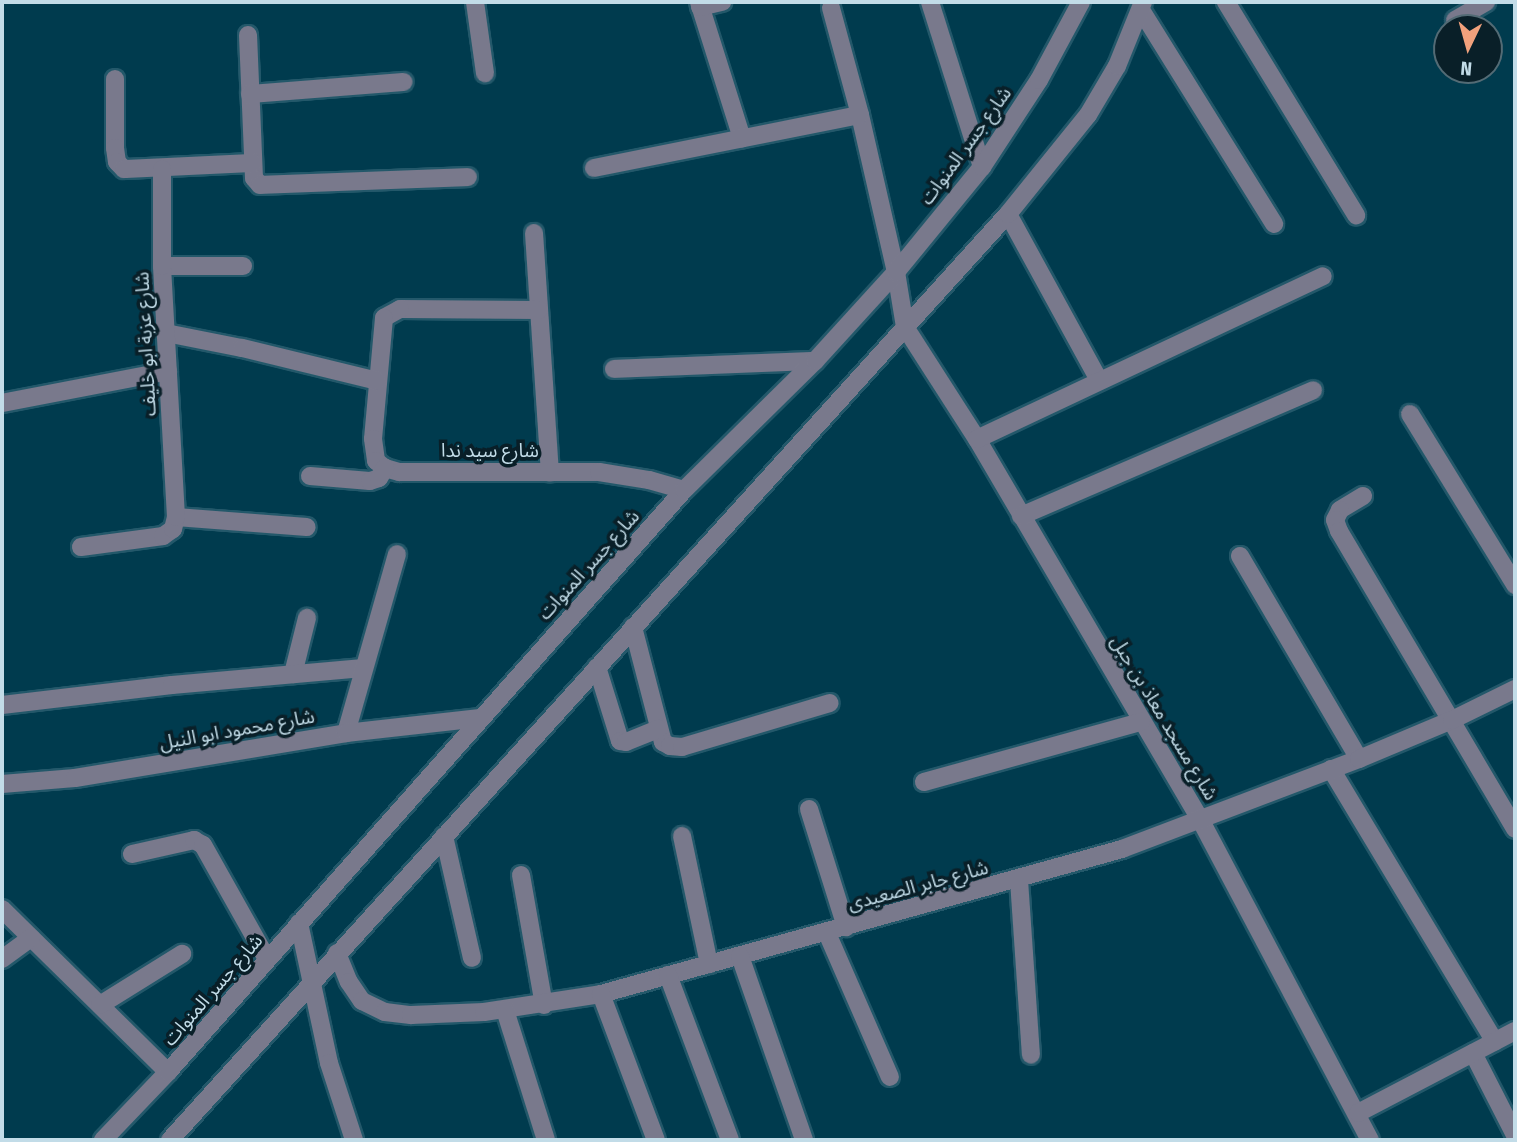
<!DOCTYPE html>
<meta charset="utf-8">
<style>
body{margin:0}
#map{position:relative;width:1517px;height:1142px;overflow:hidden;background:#003b4e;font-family:"Fira Sans Condensed","Noto Sans Arabic",sans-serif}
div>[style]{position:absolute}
.roads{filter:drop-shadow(2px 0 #23586a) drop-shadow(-2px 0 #23586a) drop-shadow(0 2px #23586a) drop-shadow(0 -2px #23586a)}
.minor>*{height:18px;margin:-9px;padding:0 9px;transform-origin:9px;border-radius:9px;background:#79798c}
span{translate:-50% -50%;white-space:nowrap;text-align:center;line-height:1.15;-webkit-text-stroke:7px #091f28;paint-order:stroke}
.street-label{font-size:19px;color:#c2dce8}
.frame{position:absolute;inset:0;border:4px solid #c2dce8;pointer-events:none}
.north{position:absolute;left:1433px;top:14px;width:70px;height:70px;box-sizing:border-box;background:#091f28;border:2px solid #536b75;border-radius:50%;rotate:185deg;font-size:19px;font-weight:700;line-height:28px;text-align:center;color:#c2dce8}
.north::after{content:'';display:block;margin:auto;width:24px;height:32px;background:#f1a17c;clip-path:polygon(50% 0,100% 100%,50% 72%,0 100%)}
</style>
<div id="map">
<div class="roads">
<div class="minor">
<div style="left:475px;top:2px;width:72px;rotate:82deg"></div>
<div style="left:699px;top:2px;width:143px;rotate:72.5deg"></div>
<div style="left:930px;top:2px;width:173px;rotate:72.5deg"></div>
<div style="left:1226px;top:2px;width:250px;rotate:58.6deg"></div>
<div style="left:700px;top:7px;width:23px;rotate:-13deg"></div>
<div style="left:831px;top:8px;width:111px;rotate:74.8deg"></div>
<div style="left:860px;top:115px;width:161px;rotate:77.1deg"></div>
<div style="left:896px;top:272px;width:56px;rotate:80.7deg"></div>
<div style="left:905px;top:327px;width:133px;rotate:57.3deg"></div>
<div style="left:977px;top:439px;width:443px;rotate:59.6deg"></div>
<div style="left:1201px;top:821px;width:361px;rotate:62.1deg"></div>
<div style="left:1141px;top:10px;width:252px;rotate:58.1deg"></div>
<div style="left:1455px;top:20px;width:36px;rotate:-30deg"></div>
<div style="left:248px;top:35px;width:143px;rotate:87.6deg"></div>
<div style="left:254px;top:178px;width:9px;rotate:49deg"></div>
<div style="left:260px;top:185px;width:208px;rotate:-2.2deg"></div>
<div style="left:115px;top:79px;width:69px;rotate:90deg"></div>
<div style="left:115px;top:148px;width:14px;rotate:82deg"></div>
<div style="left:117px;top:162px;width:10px;rotate:45deg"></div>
<div style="left:124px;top:169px;width:129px;rotate:-2.7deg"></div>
<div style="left:250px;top:94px;width:154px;rotate:-4.5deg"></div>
<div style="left:594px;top:168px;width:271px;rotate:-11.3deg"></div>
<div style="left:1008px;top:214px;width:189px;rotate:61.3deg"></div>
<div style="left:534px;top:233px;width:240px;rotate:86.2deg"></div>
<div style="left:162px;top:266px;width:81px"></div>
<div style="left:539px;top:310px;width:139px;rotate:-179.6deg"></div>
<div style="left:400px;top:309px;width:18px;rotate:151deg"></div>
<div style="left:384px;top:318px;width:121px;rotate:95.2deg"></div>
<div style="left:373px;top:439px;width:22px;rotate:82deg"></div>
<div style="left:376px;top:461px;width:11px;rotate:38deg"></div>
<div style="left:385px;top:468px;width:15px;rotate:16deg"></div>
<div style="left:399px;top:472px;width:200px"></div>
<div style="left:599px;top:472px;width:51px;rotate:9.1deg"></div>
<div style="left:649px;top:480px;width:36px;rotate:16deg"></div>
<div style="left:166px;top:333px;width:77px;rotate:11.2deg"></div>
<div style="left:242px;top:348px;width:139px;rotate:13.7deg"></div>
<div style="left:614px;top:369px;width:201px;rotate:-2.3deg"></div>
<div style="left:2px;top:403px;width:169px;rotate:-10.9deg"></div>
<div style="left:1410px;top:414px;width:201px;rotate:58.4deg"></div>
<div style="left:977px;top:439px;width:382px;rotate:-25.2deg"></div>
<div style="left:310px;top:476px;width:60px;rotate:4.8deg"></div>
<div style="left:370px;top:481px;width:9px;rotate:-18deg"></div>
<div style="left:379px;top:478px;width:12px;rotate:-59deg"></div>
<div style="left:1363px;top:496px;width:27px;rotate:149deg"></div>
<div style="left:1340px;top:510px;width:11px;rotate:117deg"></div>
<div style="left:1335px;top:520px;width:12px;rotate:70deg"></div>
<div style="left:1339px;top:531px;width:346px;rotate:59.4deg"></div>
<div style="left:1021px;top:516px;width:318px;rotate:-23.3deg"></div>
<div style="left:176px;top:517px;width:131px;rotate:4.4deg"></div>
<div style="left:81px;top:547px;width:83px;rotate:-7.6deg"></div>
<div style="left:163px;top:536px;width:12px;rotate:-35deg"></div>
<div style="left:173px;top:529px;width:12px;rotate:-76deg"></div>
<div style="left:176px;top:517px;width:251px;rotate:-93.2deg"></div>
<div style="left:162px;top:266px;width:97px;rotate:-90deg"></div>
<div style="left:1240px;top:556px;width:235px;rotate:59.6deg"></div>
<div style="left:633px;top:627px;width:119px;rotate:75.4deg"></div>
<div style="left:663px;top:742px;width:8px;rotate:30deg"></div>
<div style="left:670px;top:746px;width:12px;rotate:5deg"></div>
<div style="left:682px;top:747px;width:154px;rotate:-16.6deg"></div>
<div style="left:597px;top:667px;width:77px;rotate:72.7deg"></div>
<div style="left:620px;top:741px;width:6px;rotate:9deg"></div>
<div style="left:626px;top:742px;width:35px;rotate:-22deg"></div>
<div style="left:293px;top:674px;width:58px;rotate:-76deg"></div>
<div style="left:2px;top:705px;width:171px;rotate:-6.7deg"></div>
<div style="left:172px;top:685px;width:192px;rotate:-5.1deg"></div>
<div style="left:346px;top:733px;width:186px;rotate:-74.1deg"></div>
<div style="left:1331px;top:769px;width:318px;rotate:59deg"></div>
<div style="left:924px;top:782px;width:225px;rotate:-15.5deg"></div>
<div style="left:2px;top:784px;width:73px;rotate:-4.7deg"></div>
<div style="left:75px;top:778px;width:275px;rotate:-9.4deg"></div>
<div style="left:346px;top:733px;width:135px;rotate:-6.4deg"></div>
<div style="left:809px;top:809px;width:124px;rotate:72.6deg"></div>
<div style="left:444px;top:836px;width:125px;rotate:77.1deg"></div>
<div style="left:682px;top:836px;width:131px;rotate:78.1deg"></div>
<div style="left:132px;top:854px;width:64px;rotate:-12.7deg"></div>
<div style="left:194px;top:840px;width:10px;rotate:29deg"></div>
<div style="left:203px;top:845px;width:131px;rotate:60.7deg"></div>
<div style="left:521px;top:875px;width:132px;rotate:80deg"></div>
<div style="left:1019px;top:880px;width:175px;rotate:86.1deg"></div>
<div style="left:2px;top:909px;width:233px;rotate:44.5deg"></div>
<div style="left:299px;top:923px;width:143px;rotate:77.9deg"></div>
<div style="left:329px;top:1063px;width:81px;rotate:72deg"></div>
<div style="left:827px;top:933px;width:157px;rotate:66.4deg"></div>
<div style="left:337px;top:953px;width:31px;rotate:68deg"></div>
<div style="left:349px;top:982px;width:23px;rotate:56deg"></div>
<div style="left:362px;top:1001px;width:25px;rotate:26deg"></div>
<div style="left:385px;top:1012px;width:26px;rotate:7deg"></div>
<div style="left:411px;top:1015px;width:73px;rotate:-2.4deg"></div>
<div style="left:484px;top:1012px;width:118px;rotate:-8.7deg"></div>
<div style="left:601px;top:994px;width:541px;rotate:-15.55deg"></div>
<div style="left:1122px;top:849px;width:254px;rotate:-20.8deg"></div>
<div style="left:1359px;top:759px;width:101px;rotate:-22.8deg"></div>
<div style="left:1452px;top:720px;width:70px;rotate:-26.2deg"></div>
<div style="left:740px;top:956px;width:195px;rotate:70.8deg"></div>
<div style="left:2px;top:959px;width:36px;rotate:-36deg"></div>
<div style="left:668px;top:975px;width:176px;rotate:69.4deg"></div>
<div style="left:601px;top:994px;width:156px;rotate:69.4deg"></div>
<div style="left:100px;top:1005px;width:97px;rotate:-31.9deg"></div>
<div style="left:505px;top:1010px;width:136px;rotate:72.5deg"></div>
<div style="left:1473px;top:1053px;width:92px;rotate:62.9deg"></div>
<div style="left:1358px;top:1113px;width:177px;rotate:-27.6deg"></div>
<div style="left:103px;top:1140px;width:94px;rotate:-46.3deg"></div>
<div style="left:168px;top:1072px;width:778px;rotate:-48.44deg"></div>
<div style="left:684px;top:490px;width:184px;rotate:-44.6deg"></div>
<div style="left:815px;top:361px;width:120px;rotate:-47.7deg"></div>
<div style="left:896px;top:272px;width:136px;rotate:-50.7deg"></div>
<div style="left:982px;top:167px;width:104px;rotate:-56.8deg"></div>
<div style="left:1039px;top:80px;width:89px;rotate:-61.7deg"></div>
<div style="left:170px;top:1140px;width:1249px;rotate:-47.86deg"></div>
<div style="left:1008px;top:214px;width:127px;rotate:-51.1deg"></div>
<div style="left:1088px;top:115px;width:57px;rotate:-59.4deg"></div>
<div style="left:1117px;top:66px;width:69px;rotate:-67.9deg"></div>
</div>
</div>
<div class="street-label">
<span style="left:966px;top:146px;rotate:-54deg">شارع جسر المنوات</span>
<span style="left:146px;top:344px;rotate:-93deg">شارع عزبة ابو خليف</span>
<span style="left:490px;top:451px">شارع سيد ندا</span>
<span style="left:589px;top:565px;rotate:-48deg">شارع جسر المنوات</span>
<span style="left:1164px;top:718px;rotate:59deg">شارع مسجد معاذ بن جبل</span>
<span style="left:237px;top:730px;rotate:-10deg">شارع محمود ابو النيل</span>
<span style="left:918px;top:886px;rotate:-15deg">شارع جابر الصعيدى</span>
<span style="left:213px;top:990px;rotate:-49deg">شارع جسر المنوات</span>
</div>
<div class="frame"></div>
<div class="north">N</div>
</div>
